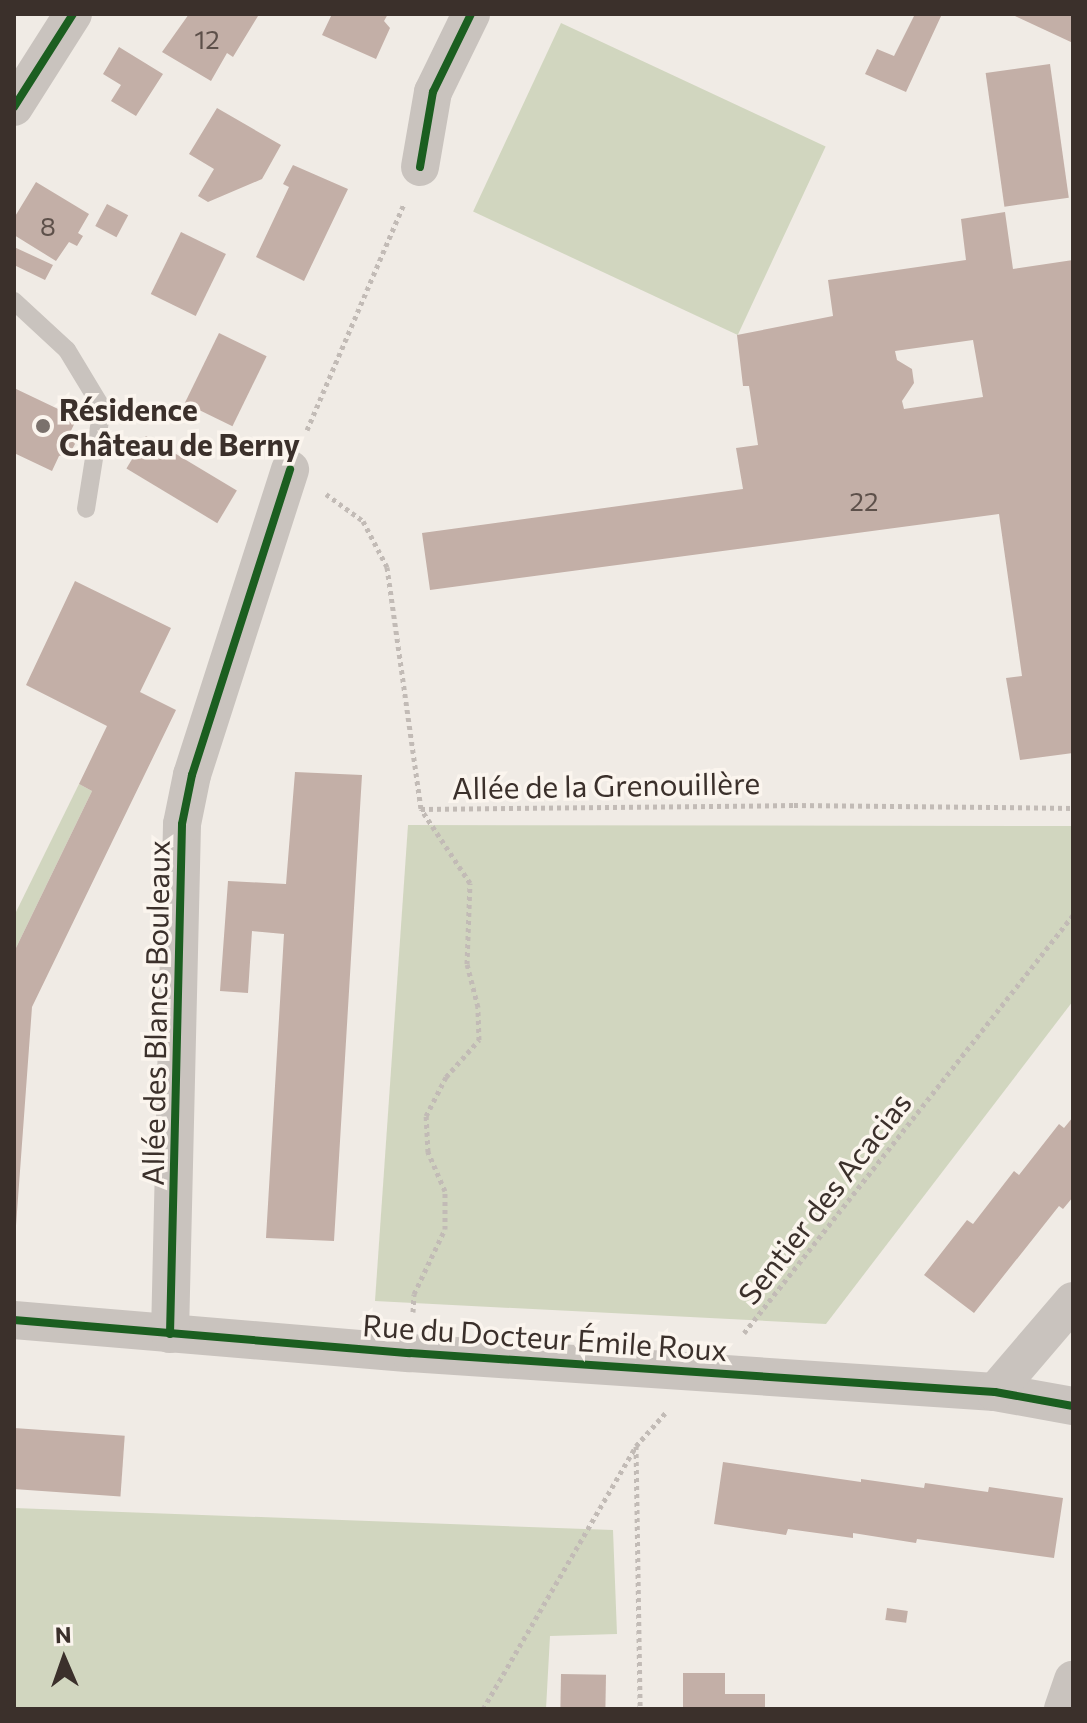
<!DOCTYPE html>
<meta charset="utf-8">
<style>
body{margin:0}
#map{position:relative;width:1087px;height:1723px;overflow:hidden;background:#f0ebe5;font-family:Commissioner,sans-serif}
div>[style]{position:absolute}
.green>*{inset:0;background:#d1d6bf;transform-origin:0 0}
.building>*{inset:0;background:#c3afa7;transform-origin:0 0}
.path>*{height:5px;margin-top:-2.5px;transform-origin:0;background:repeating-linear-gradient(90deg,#c2bbb6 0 4px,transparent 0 8px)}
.service>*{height:18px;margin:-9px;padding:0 9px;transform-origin:9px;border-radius:9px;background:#c9c3be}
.minor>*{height:38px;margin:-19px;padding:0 19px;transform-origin:19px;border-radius:19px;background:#c9c3be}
.cycleway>*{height:8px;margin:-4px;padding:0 4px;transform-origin:4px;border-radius:4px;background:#1b5e20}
.dots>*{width:22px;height:22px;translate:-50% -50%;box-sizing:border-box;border:4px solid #fbf5ee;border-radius:50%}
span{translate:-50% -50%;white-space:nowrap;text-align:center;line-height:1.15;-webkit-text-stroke:7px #fbf5ee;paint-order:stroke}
.number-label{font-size:26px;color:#5d504a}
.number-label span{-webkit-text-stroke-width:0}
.poi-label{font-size:30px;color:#3b302b;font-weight:700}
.left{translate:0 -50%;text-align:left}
.street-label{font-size:30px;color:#3b302b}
.frame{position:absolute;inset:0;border:16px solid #3b302b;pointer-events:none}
.north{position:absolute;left:24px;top:1619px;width:80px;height:80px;-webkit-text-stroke:6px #fbf5ee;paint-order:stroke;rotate:358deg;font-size:22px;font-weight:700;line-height:32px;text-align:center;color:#3b302b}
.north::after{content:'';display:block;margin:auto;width:28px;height:36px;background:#3b302b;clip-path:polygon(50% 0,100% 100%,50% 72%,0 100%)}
</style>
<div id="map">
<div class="green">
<div style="left:561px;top:23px;width:292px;height:208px;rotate:25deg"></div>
<div style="clip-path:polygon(79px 784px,92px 791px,14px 952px,14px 916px)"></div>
<div style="clip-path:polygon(408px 825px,1073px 826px,1073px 1001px,826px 1324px,375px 1301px)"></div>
<div style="clip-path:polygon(14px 1508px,613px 1530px,617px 1634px,550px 1636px,546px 1709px,14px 1709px)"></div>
</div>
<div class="building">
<div style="clip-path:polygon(189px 14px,258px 16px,233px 57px,227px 53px,211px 81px,162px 52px)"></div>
<div style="clip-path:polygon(332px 14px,388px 14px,384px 21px,390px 28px,376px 59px,322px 35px)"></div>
<div style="clip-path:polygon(915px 14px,942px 14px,906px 92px,865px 74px,877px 49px,894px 56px)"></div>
<div style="clip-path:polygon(1016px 14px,1073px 14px,1073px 43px,1015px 16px)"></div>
<div style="clip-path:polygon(119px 47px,163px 74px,136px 116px,111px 101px,121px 85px,103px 74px)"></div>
<div style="left:1050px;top:64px;width:135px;height:65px;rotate:82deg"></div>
<div style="clip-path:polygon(217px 108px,281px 145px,262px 179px,208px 202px,198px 196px,214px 169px,189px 154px)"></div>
<div style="clip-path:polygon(293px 165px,348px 189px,304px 281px,256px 257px,289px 187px,283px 184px)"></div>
<div style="clip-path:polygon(36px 182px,89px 214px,78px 233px,83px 236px,77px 246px,69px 242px,56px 261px,14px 235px,14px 218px)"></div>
<div style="left:107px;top:204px;width:24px;height:25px;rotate:28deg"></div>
<div style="clip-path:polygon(evenodd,1005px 212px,1013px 269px,1073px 260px,1073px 753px,1020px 760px,1006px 678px,1022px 676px,999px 514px,430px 590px,422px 533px,743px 489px,736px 448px,758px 445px,749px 386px,743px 386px,737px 335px,833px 316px,828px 280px,966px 260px,961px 219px,1005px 212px,973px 340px,983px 397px,904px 409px,902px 401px,914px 383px,912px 369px,897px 360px,895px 351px,973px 340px)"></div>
<div style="left:181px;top:232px;width:50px;height:69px;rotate:26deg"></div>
<div style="clip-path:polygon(14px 247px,53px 265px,45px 280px,14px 265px)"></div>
<div style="left:219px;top:333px;width:53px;height:78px;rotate:26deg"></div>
<div style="clip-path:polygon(14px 388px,77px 418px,69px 435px,75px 444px,70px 453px,59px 456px,52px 471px,14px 453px)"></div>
<div style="left:146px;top:436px;width:106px;height:38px;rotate:31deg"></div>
<div style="clip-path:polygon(75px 581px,171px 628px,140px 692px,176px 710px,32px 1007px,14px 1253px,14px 952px,92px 791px,79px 784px,107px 726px,26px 685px)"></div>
<div style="clip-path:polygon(295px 772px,362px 775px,334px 1241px,266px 1238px,284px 934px,252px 931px,248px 993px,220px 991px,228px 881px,286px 884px)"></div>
<div style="clip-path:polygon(1073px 1117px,1073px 1197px,1063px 1209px,1059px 1206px,974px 1313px,924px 1275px,967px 1220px,973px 1224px,1014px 1171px,1019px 1175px,1059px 1124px,1064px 1128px)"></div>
<div style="left:14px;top:1428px;width:111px;height:61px;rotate:4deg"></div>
<div style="clip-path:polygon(723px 1462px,861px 1482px,861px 1479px,924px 1488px,925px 1483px,988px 1492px,989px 1487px,1063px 1498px,1054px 1558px,917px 1539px,916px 1543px,853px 1533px,853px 1538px,788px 1529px,786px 1535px,714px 1524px)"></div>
<div style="left:887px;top:1608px;width:21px;height:12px;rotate:8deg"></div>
<div style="clip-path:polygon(683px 1673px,725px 1673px,725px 1694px,765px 1694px,765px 1709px,683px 1709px)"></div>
<div style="left:561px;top:1674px;width:45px;height:35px;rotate:1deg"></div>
</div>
<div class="path">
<div style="left:307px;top:430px;width:246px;rotate:-66.8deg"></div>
<div style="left:326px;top:494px;width:46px;rotate:36.1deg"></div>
<div style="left:363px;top:521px;width:52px;rotate:62.4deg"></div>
<div style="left:387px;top:567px;width:244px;rotate:82deg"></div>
<div style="left:421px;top:809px;width:373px;rotate:-0.6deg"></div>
<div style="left:794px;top:805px;width:279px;rotate:0.6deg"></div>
<div style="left:413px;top:1312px;width:18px;rotate:-87deg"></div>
<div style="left:414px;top:1294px;width:72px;rotate:-64.5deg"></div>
<div style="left:445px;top:1229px;width:38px;rotate:-90deg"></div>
<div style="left:445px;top:1191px;width:43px;rotate:-113.6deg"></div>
<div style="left:428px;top:1152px;width:36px;rotate:-93deg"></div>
<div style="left:426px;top:1116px;width:44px;rotate:-62.9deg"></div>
<div style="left:446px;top:1077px;width:50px;rotate:-48.3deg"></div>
<div style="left:479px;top:1040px;width:33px;rotate:-92deg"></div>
<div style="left:478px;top:1007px;width:44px;rotate:-104.3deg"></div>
<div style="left:467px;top:964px;width:81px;rotate:-87.9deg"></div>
<div style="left:470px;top:883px;width:89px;rotate:-123.5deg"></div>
<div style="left:744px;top:1333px;width:532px;rotate:-51.79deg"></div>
<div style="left:636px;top:1446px;width:263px;rotate:89.1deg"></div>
<div style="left:483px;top:1709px;width:304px;rotate:-59.8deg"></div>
<div style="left:636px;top:1446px;width:47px;rotate:-48.5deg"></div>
</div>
<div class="service">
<div style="left:14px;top:301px;width:72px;rotate:42.8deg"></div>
<div style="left:67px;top:350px;width:68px;rotate:58.9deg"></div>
<div style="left:102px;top:408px;width:102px;rotate:99deg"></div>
</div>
<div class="minor">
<div style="left:14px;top:107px;width:110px;rotate:-57.6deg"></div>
<div style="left:420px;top:167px;width:76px;rotate:-80.2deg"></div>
<div style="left:433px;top:92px;width:87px;rotate:-64deg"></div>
<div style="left:14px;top:1320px;width:397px;rotate:4.8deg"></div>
<div style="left:410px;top:1353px;width:586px;rotate:3.81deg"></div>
<div style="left:995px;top:1392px;width:79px;rotate:10.2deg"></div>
<div style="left:170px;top:1334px;width:510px;rotate:-88.65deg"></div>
<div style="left:182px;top:824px;width:50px;rotate:-78.5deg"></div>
<div style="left:192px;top:775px;width:321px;rotate:-72.2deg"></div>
<div style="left:995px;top:1392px;width:120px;rotate:-49.4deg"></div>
<div style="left:1063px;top:1709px;width:31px;rotate:-71deg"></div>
</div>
<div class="cycleway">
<div style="left:14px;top:107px;width:110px;rotate:-57.6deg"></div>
<div style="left:420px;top:167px;width:76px;rotate:-80.2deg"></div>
<div style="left:433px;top:92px;width:87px;rotate:-64deg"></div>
<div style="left:14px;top:1320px;width:397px;rotate:4.8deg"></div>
<div style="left:410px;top:1353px;width:586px;rotate:3.81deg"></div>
<div style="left:995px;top:1392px;width:79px;rotate:10.2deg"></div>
<div style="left:170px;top:1334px;width:510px;rotate:-88.65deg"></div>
<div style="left:182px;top:824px;width:50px;rotate:-78.5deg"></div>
<div style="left:192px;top:775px;width:321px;rotate:-72.2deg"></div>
</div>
<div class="dots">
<div style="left:43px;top:426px;background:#7a716c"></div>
</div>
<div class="number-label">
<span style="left:207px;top:39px">12</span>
<span style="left:48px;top:226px">8</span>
<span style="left:864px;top:501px">22</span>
</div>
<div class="poi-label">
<span class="left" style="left:59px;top:426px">Résidence<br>Château de Berny</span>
</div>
<div class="street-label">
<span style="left:606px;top:785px;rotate:-1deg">Allée de la Grenouillère</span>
<span style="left:155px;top:1013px;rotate:-89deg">Allée des Blancs Bouleaux</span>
<span style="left:824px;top:1198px;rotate:-52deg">Sentier des Acacias</span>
<span style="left:545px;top:1337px;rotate:4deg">Rue du Docteur Émile Roux</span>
</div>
<div class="frame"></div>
<div class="north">N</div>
</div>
